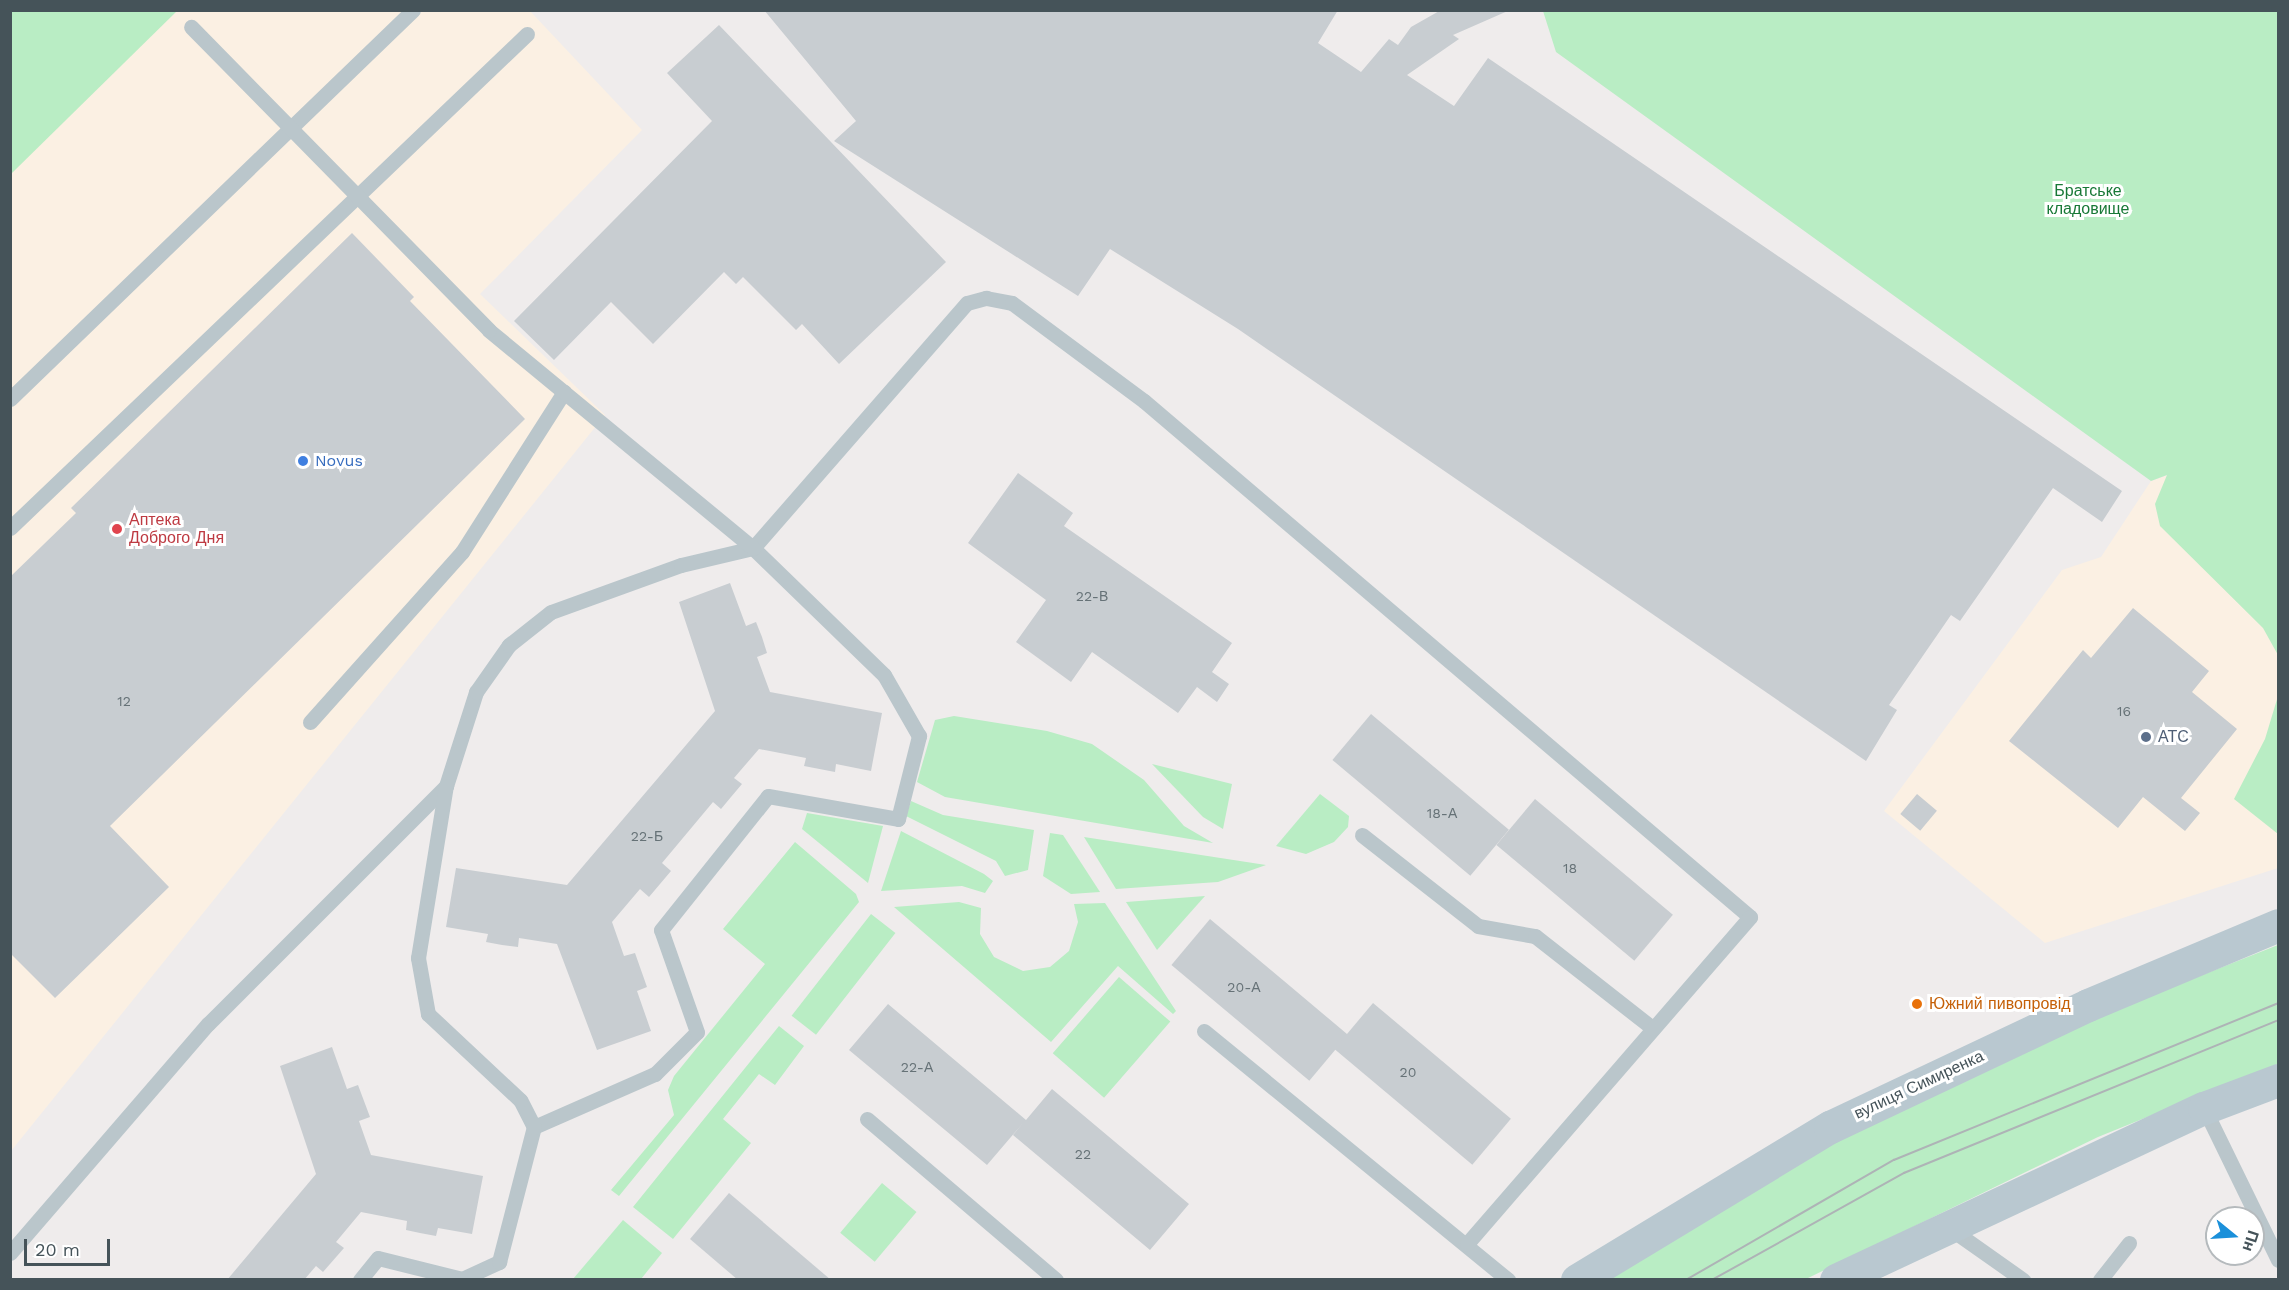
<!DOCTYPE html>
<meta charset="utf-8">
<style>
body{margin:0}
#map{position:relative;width:2289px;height:1290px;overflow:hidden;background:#efecec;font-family:"Work Sans",sans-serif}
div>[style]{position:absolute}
.commercial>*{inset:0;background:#fbf0e3}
.green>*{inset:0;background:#b9edc4;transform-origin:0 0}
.building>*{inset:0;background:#c8cdd1;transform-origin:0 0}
.lane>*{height:15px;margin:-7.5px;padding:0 7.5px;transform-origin:7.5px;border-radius:7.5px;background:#bac6cb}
.secondary>*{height:33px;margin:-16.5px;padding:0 16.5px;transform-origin:16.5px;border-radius:16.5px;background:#b9c8d0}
.tram>*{height:1.5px;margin:-0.75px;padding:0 0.75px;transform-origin:0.75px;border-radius:0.75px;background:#aeb3b6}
.dots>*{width:16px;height:16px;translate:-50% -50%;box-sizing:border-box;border:3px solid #fff;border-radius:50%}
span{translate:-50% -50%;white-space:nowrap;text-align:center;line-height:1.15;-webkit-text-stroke:6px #fff;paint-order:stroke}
.number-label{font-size:14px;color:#667277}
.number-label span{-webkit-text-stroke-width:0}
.park-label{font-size:16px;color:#177836}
.shop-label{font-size:16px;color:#366cbe}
.left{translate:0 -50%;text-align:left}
.health-label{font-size:16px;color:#be3a42}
.service-label{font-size:16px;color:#4e5e75}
.food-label{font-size:16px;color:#c56008}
.street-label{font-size:16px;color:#455359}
.frame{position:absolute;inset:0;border:12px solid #455359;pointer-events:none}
.north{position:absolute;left:2205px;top:1206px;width:60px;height:60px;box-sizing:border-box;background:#fff;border:2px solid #b5babd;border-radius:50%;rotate:108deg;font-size:16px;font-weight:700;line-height:24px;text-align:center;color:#455359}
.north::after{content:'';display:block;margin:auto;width:21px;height:27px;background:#1b90da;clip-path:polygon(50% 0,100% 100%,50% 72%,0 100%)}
.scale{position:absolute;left:24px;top:1239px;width:86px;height:27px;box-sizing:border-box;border:3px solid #455359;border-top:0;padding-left:8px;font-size:18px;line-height:21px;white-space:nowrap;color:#455359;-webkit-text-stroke:4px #fff;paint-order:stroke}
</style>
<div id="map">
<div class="commercial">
<div style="clip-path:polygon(11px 11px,530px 11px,642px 130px,480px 294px,605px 415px,11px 1151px)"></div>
<div style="clip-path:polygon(2168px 475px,2278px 573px,2278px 868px,2045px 943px,1884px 811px,2062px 570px,2101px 557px,2151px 481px)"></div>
</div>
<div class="green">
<div style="clip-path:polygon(11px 10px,177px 10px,177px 11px,11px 174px)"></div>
<div style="clip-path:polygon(1543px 11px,2278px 12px,2278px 655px,2263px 628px,2160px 526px,2155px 504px,2167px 475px,2151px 481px,1556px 52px)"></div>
<div style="clip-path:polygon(2278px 696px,2278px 834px,2234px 799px,2265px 739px)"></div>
<div style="clip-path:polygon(954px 716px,1047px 731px,1092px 744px,1144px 780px,1184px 826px,1213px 843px,945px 797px,917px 782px,935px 720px)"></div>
<div style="clip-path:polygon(1152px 764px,1232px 784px,1223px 829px,1203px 817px)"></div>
<div style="clip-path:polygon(1320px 794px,1349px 816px,1348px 827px,1334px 842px,1306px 854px,1276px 846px)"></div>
<div style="clip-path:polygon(911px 801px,943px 815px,1034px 830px,1028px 870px,1005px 876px,996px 861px,906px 816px)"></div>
<div style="clip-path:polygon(807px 813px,883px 826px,868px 883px,802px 829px)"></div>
<div style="clip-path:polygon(901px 831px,984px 874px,993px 881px,985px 893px,962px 886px,881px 891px)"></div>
<div style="clip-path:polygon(1050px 833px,1063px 835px,1100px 892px,1071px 894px,1043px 876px)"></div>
<div style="clip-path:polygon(1084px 837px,1266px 865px,1218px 882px,1116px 889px)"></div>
<div style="clip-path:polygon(795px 842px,856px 894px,859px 902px,619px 1196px,611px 1190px,674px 1115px,668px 1090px,674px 1076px,765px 964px,723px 929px)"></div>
<div style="clip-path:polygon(1205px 896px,1157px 950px,1126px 902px)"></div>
<div style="clip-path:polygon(959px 902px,981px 908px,980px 934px,994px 957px,1023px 971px,1050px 967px,1069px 951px,1078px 922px,1074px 904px,1105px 903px,1176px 1011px,1173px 1014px,1118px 966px,1051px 1042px,894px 907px)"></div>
<div style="left:871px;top:914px;width:31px;height:129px;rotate:38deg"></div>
<div style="clip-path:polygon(2278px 945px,2278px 1064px,2098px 1137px,1806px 1279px,1600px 1280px,1862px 1127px,2091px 1019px)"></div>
<div style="left:1119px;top:977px;width:68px;height:101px;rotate:41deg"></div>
<div style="clip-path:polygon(779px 1026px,804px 1046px,775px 1085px,759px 1074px,723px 1119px,751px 1143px,673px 1239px,633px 1207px)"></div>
<div style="left:882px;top:1183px;width:45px;height:65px;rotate:40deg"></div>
<div style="clip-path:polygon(623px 1220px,662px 1253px,641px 1279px,573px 1279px)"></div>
</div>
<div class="building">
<div style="clip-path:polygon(764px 10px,1338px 10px,1318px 43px,1361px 72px,1389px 39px,1398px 45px,1411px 27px,1441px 10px,1510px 10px,1453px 35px,1459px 39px,1407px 75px,1454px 106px,1488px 58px,2122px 491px,2102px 522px,2053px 488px,1960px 621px,1951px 615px,1889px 705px,1897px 710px,1866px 761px,1238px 329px,1110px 249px,1078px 296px,834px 141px,856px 121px)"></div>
<div style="clip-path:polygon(719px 25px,946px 262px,839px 364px,802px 324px,796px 330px,743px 277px,736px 284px,724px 272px,653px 344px,611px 302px,554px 360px,514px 321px,712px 121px,667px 73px)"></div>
<div style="clip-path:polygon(352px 233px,414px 297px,410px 301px,525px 419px,110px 826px,169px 887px,55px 998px,10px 953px,10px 577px,76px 513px,71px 508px)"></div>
<div style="clip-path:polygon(1018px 473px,1073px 513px,1064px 526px,1232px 643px,1212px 672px,1229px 684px,1217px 702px,1197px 687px,1178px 713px,1092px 652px,1071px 682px,1016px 642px,1046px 600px,968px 543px)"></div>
<div style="clip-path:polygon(730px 583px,746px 626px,756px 622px,762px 637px,767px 653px,757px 657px,770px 692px,882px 713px,871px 771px,836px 764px,835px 772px,804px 766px,806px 758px,759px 749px,734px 778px,742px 784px,731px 797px,721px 809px,713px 802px,662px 863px,671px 871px,649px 897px,640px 889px,612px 922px,624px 956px,635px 953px,647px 987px,637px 991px,651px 1031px,597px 1050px,557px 944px,519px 938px,518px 947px,502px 945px,486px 942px,488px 934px,446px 927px,456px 868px,567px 885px,715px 711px,679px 602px)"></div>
<div style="clip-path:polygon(2133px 608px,2209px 671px,2192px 692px,2237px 729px,2181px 798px,2200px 813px,2185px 831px,2143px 797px,2118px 828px,2009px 741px,2083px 650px,2091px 658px)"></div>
<div style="left:1371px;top:714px;width:180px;height:60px;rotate:40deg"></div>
<div style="left:1917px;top:794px;width:26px;height:26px;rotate:40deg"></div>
<div style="left:1535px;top:799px;width:180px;height:60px;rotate:40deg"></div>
<div style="left:1210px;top:919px;width:180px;height:60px;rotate:40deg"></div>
<div style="left:1373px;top:1003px;width:180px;height:60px;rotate:40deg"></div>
<div style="clip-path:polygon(888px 1004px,1026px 1120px,1052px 1089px,1189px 1204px,1150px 1250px,1013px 1135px,1023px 1123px,987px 1165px,849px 1050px)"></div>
<div style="clip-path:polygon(332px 1047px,347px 1089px,358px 1085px,370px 1117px,359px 1121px,371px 1155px,483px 1176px,472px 1234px,438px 1228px,436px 1236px,420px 1233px,406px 1230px,407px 1221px,361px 1212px,336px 1242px,344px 1248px,323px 1272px,316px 1266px,304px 1280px,227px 1280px,316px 1174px,280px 1066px)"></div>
<div style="clip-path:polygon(729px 1193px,831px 1280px,738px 1280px,690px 1239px)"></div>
</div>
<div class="lane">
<div style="left:10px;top:399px;width:560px;rotate:-43.99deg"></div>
<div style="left:10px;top:528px;width:715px;rotate:-43.7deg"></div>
<div style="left:310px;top:722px;width:228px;rotate:-48.2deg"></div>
<div style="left:462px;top:552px;width:190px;rotate:-57.5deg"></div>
<div style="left:1362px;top:835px;width:147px;rotate:38.1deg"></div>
<div style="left:1478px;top:926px;width:58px;rotate:10deg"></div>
<div style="left:1535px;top:936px;width:147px;rotate:38.1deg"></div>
<div style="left:1204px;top:1031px;width:393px;rotate:39.3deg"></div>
<div style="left:2204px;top:1108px;width:169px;rotate:64deg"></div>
<div style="left:867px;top:1119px;width:248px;rotate:40.4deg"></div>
<div style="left:534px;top:1127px;width:132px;rotate:-23.7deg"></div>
<div style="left:655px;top:1074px;width:59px;rotate:-45deg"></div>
<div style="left:697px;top:1032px;width:108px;rotate:-109.4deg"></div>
<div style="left:661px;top:930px;width:171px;rotate:-51.4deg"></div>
<div style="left:768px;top:796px;width:132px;rotate:10deg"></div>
<div style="left:898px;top:819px;width:86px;rotate:-75.8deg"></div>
<div style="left:919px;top:736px;width:70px;rotate:-119.8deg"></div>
<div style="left:884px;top:675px;width:182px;rotate:-135.9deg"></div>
<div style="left:753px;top:548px;width:325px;rotate:-48.9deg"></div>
<div style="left:967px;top:303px;width:20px;rotate:-15deg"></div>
<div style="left:986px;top:298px;width:26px;rotate:11deg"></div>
<div style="left:1012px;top:303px;width:164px;rotate:36.6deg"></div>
<div style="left:1144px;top:401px;width:796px;rotate:40.41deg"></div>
<div style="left:1750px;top:917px;width:432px;rotate:130.9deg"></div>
<div style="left:1948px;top:1227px;width:92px;rotate:35.2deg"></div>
<div style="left:10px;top:1253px;width:303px;rotate:-49.2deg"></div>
<div style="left:208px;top:1024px;width:337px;rotate:-45deg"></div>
<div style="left:446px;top:786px;width:99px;rotate:-72.3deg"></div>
<div style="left:476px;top:692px;width:57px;rotate:-54.9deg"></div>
<div style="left:509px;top:645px;width:53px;rotate:-38.2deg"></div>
<div style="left:551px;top:612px;width:138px;rotate:-19.9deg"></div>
<div style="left:681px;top:565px;width:74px;rotate:-13.3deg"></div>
<div style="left:753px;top:548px;width:342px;rotate:-140.5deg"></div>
<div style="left:489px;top:330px;width:425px;rotate:-134.5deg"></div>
<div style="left:360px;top:1280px;width:28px;rotate:-51deg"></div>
<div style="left:378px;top:1258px;width:87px;rotate:14deg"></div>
<div style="left:462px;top:1279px;width:41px;rotate:-24.7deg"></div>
<div style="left:499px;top:1262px;width:139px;rotate:-75.5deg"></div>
<div style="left:534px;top:1127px;width:30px;rotate:-117deg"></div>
<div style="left:520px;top:1100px;width:126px;rotate:-136.9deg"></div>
<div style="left:428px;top:1014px;width:57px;rotate:-100.1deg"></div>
<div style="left:418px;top:958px;width:174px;rotate:-80.8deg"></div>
<div style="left:2100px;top:1280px;width:47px;rotate:-51.9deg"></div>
</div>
<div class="secondary">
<div style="left:1577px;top:1280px;width:296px;rotate:-31.2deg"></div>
<div style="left:1830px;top:1127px;width:285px;rotate:-25.3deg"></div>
<div style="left:2088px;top:1005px;width:206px;rotate:-22.8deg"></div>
<div style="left:1836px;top:1280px;width:406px;rotate:-25.1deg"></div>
<div style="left:2204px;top:1108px;width:79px;rotate:-20.7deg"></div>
</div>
<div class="tram">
<div style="left:1686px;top:1280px;width:240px;rotate:-30deg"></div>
<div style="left:1894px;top:1160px;width:415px;rotate:-22.2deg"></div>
<div style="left:1712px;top:1280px;width:220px;rotate:-29.1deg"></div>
<div style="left:1904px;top:1173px;width:404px;rotate:-22.2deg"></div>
</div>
<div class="dots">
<div style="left:303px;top:461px;background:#3f7fe0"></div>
<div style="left:117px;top:529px;background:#e0444e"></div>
<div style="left:2146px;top:737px;background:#5c6f8a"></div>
<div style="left:1917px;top:1004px;background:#e8710a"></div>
</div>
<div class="number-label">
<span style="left:1092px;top:596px">22-В</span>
<span style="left:124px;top:701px">12</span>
<span style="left:2124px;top:711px">16</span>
<span style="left:1442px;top:813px">18-А</span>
<span style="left:647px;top:836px">22-Б</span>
<span style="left:1570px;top:868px">18</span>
<span style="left:1244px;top:987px">20-А</span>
<span style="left:917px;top:1067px">22-А</span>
<span style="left:1408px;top:1072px">20</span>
<span style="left:1083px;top:1154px">22</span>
</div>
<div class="park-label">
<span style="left:2088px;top:200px">Братське<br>кладовище</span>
</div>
<div class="shop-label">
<span class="left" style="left:315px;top:461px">Novus</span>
</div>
<div class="health-label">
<span class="left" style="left:129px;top:529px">Аптека<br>Доброго Дня</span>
</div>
<div class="service-label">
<span class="left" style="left:2158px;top:737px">АТС</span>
</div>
<div class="food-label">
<span class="left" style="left:1929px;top:1004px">Южний пивопровід</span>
</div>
<div class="street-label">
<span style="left:1919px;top:1085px;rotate:-25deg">вулиця Симиренка</span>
</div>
<div class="frame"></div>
<div class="north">Пн</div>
<div class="scale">20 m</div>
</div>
